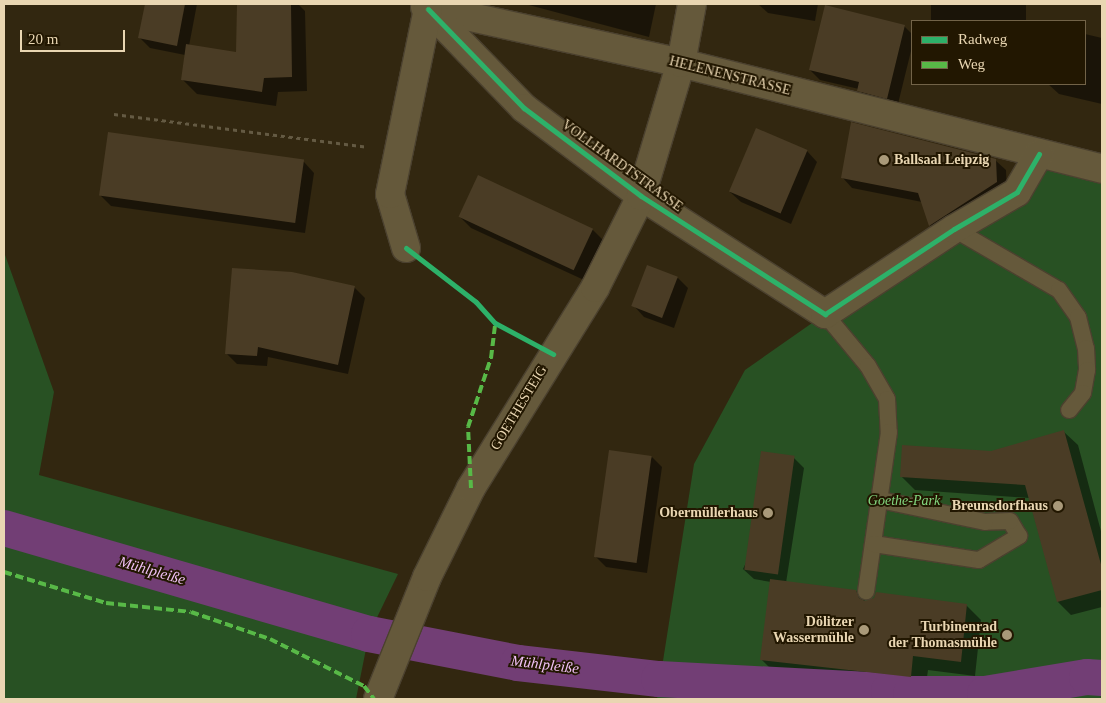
<!DOCTYPE html>
<meta charset="utf-8">
<style>
body{margin:0}
#map{position:relative;width:1106px;height:703px;overflow:hidden;background:#322710;font-family:"Times New Roman",serif}
div>[style]{position:absolute}
.green>*{inset:0;background:#285123}
.shadow>*{inset:0;background:#0007;transform-origin:0 0}
.canal>*{height:36px;margin:-18px;padding:0 18px;transform-origin:18px;border-radius:18px;background:#723e75}
.building>*{inset:0;background:#4a3c25;transform-origin:0 0}
.path>*{height:3px;margin-top:-1.5px;transform-origin:0;background:repeating-linear-gradient(90deg,#645a43 0 4px,transparent 0 8px)}
.roads{filter:drop-shadow(1px 0 #4b412f) drop-shadow(-1px 0 #4b412f) drop-shadow(0 1px #4b412f) drop-shadow(0 -1px #4b412f)}
.service>*{height:16px;margin:-8px;padding:0 8px;transform-origin:8px;border-radius:8px;background:#65593b}
.minor>*{height:28px;margin:-14px;padding:0 14px;transform-origin:14px;border-radius:14px;background:#65593b}
.secondary>*{height:28px;margin:-14px;padding:0 14px;transform-origin:14px;border-radius:14px;background:#65593b}
.quiet>*{height:4px;margin-top:-2px;transform-origin:0;background:repeating-linear-gradient(90deg,#58b947 0 8px,transparent 0 12px)}
.cycleway>*{height:5px;margin:-2.5px;padding:0 2.5px;transform-origin:2.5px;border-radius:2.5px;background:#2db169}
.dots>*{width:14px;height:14px;translate:-50% -50%;box-sizing:border-box;border:2px solid #221701;border-radius:50%}
span{translate:-50% -50%;white-space:nowrap;text-align:center;line-height:1.15;-webkit-text-stroke:4px #221701;paint-order:stroke}
.street-label{font-size:14px;color:#e9d6b2}
.poi-label{font-size:14px;color:#e9d6b2;font-weight:700}
.left{translate:0 -50%;text-align:left}
.right{translate:-100% -50%;text-align:right}
.park-label{font-size:14px;color:#83d77f;font-style:italic}
.water-label{font-size:15px;color:#f0c0f5;font-style:italic}
.frame{position:absolute;inset:0;border:5px solid #e9d6b2;pointer-events:none}
.legend{position:absolute;left:911px;top:20px;width:175px;height:65px;box-sizing:border-box;background:#221701;border:1px solid #726348;margin:0;padding:6px 9px;list-style:none;font-size:15px;color:#e9d6b2}
.legend li{display:flex;align-items:center;gap:10px;height:25px}
.legend b{width:25px;border:1px solid #726348}
.scale{position:absolute;left:20px;top:30px;width:105px;height:22px;box-sizing:border-box;border:2px solid #e9d6b2;border-top:0;padding-left:6px;font-size:15px;line-height:18px;white-space:nowrap;color:#e9d6b2;-webkit-text-stroke:4px #221701;paint-order:stroke}
</style>
<div id="map">
<div class="green">
<div style="clip-path:polygon(1039px 154px,1102px 169px,1102px 699px,657px 699px,694px 464px,745px 370px,825px 314px,954px 229px)"></div>
<div style="clip-path:polygon(4px 252px,54px 392px,39px 475px,398px 574px,369px 634px,356px 699px,4px 699px)"></div>
</div>
<div class="shadow">
<div style="clip-path:polygon(146px 4px,197px 4px,189px 46px,237px 53px,238px 4px,298px 4px,305px 11px,307px 91px,278px 92px,276px 106px,197px 94px,182px 79px,185px 55px,150px 48px,140px 38px)"></div>
<div style="clip-path:polygon(525px 4px,656px 4px,649px 37px)"></div>
<div style="clip-path:polygon(758px 4px,818px 4px,815px 21px,768px 13px)"></div>
<div style="left:931px;top:4px;width:95px;height:17px"></div>
<div style="clip-path:polygon(904px 26px,912px 34px,912px 47px,897px 108px,869px 101px,859px 89px,820px 80px,810px 70px)"></div>
<div style="clip-path:polygon(1085px 34px,1102px 38px,1102px 104px,1059px 94px,1048px 84px,1085px 84px)"></div>
<div style="clip-path:polygon(109px 134px,304px 162px,314px 173px,305px 233px,111px 206px,101px 196px)"></div>
<div style="clip-path:polygon(807px 151px,817px 162px,791px 224px,741px 202px,730px 192px)"></div>
<div style="clip-path:polygon(995px 160px,1006px 170px,1007px 193px,941px 236px,930px 225px,922px 202px,852px 188px,842px 177px)"></div>
<div style="clip-path:polygon(460px 217px,592px 229px,603px 240px,584px 280px,471px 228px)"></div>
<div style="clip-path:polygon(678px 278px,688px 288px,674px 328px,644px 317px,634px 306px)"></div>
<div style="clip-path:polygon(354px 287px,365px 298px,348px 374px,268px 357px,267px 366px,237px 364px,227px 354px)"></div>
<div style="clip-path:polygon(1064px 432px,1078px 445px,1102px 535px,1102px 607px,1071px 615px,1058px 602px,1029px 498px,915px 490px,901px 476px)"></div>
<div style="clip-path:polygon(652px 457px,662px 467px,647px 573px,606px 567px,596px 557px)"></div>
<div style="clip-path:polygon(794px 458px,804px 468px,786px 583px,856px 591px,866px 602px,966px 605px,981px 620px,975px 676px,928px 670px,925px 691px,776px 674px,761px 659px,771px 582px,754px 579px,743px 569px)"></div>
</div>
<div class="canal">
<div style="left:4px;top:528px;width:380px;rotate:16.2deg"></div>
<div style="left:369px;top:634px;width:152px;rotate:11deg"></div>
<div style="left:518px;top:663px;width:142px;rotate:6.5deg"></div>
<div style="left:659px;top:679px;width:230px;rotate:3deg"></div>
<div style="left:889px;top:691px;width:22px;rotate:8deg"></div>
<div style="left:911px;top:694px;width:74px"></div>
<div style="left:985px;top:694px;width:103px;rotate:-9.5deg"></div>
<div style="left:1087px;top:677px;width:15px;rotate:4deg"></div>
</div>
<div class="building">
<div style="clip-path:polygon(145px 4px,185px 4px,177px 46px,138px 38px)"></div>
<div style="clip-path:polygon(237px 4px,291px 4px,292px 77px,264px 78px,262px 92px,181px 80px,186px 44px,236px 52px)"></div>
<div style="clip-path:polygon(825px 5px,905px 25px,887px 99px,857px 91px,859px 82px,809px 70px)"></div>
<div style="clip-path:polygon(851px 122px,996px 159px,997px 182px,929px 226px,918px 193px,841px 178px)"></div>
<div style="left:756px;top:128px;width:56px;height:69px;rotate:23deg"></div>
<div style="left:108px;top:132px;width:198px;height:64px;rotate:8deg"></div>
<div style="left:478px;top:175px;width:127px;height:46px;rotate:25deg"></div>
<div style="left:647px;top:265px;width:33px;height:44px;rotate:21deg"></div>
<div style="clip-path:polygon(232px 268px,292px 272px,355px 286px,338px 365px,258px 347px,257px 356px,225px 354px)"></div>
<div style="clip-path:polygon(1064px 430px,1102px 568px,1102px 590px,1057px 602px,1025px 485px,900px 477px,902px 445px,991px 451px)"></div>
<div style="left:609px;top:450px;width:43px;height:108px;rotate:8deg"></div>
<div style="left:761px;top:451px;width:34px;height:120px;rotate:8deg"></div>
<div style="clip-path:polygon(770px 579px,856px 590px,859px 598px,865px 601px,874px 598px,876px 592px,967px 604px,961px 662px,913px 656px,911px 677px,760px 660px)"></div>
</div>
<div class="path">
<div style="left:114px;top:114px;width:255px;rotate:7.4deg"></div>
</div>
<div class="roads">
<div class="service">
<div style="left:954px;top:229px;width:121px;rotate:30.2deg"></div>
<div style="left:1059px;top:290px;width:33px;rotate:55deg"></div>
<div style="left:1078px;top:317px;width:32px;rotate:76deg"></div>
<div style="left:1086px;top:348px;width:22px;rotate:87deg"></div>
<div style="left:1087px;top:370px;width:23px;rotate:100deg"></div>
<div style="left:1083px;top:393px;width:22px;rotate:129deg"></div>
<div style="left:825px;top:314px;width:67px;rotate:50.4deg"></div>
<div style="left:868px;top:366px;width:38px;rotate:60deg"></div>
<div style="left:887px;top:399px;width:33px;rotate:87deg"></div>
<div style="left:889px;top:432px;width:161px;rotate:98.2deg"></div>
<div style="left:874px;top:544px;width:106px;rotate:8.7deg"></div>
<div style="left:979px;top:560px;width:47px;rotate:-31deg"></div>
<div style="left:1019px;top:536px;width:17px;rotate:-121deg"></div>
<div style="left:1010px;top:521px;width:25px;rotate:178deg"></div>
<div style="left:985px;top:522px;width:106px;rotate:-168.1deg"></div>
</div>
<div class="minor">
<div style="left:425px;top:7px;width:262px;rotate:12.3deg"></div>
<div style="left:681px;top:63px;width:434px;rotate:14.1deg"></div>
<div style="left:428px;top:9px;width:138px;rotate:45.9deg"></div>
<div style="left:524px;top:108px;width:146px;rotate:36.9deg"></div>
<div style="left:641px;top:196px;width:219px;rotate:32.7deg"></div>
<div style="left:825px;top:314px;width:154px;rotate:-33.4deg"></div>
<div style="left:954px;top:229px;width:73px;rotate:-30.4deg"></div>
<div style="left:1017px;top:192px;width:44px;rotate:-59.9deg"></div>
<div style="left:406px;top:248px;width:56px;rotate:-106.5deg"></div>
<div style="left:390px;top:194px;width:189px;rotate:-78.4deg"></div>
</div>
<div class="secondary">
<div style="left:378px;top:699px;width:131px;rotate:-68.1deg"></div>
<div style="left:427px;top:577px;width:99px;rotate:-63.7deg"></div>
<div style="left:471px;top:488px;width:235px;rotate:-58.2deg"></div>
<div style="left:595px;top:288px;width:103px;rotate:-63.4deg"></div>
<div style="left:641px;top:196px;width:139px;rotate:-73.3deg"></div>
<div style="left:681px;top:63px;width:60px;rotate:-79.4deg"></div>
</div>
</div>
<div class="quiet">
<div style="left:471px;top:488px;width:61px;rotate:-92.8deg"></div>
<div style="left:468px;top:427px;width:73px;rotate:-71.6deg"></div>
<div style="left:491px;top:358px;width:35px;rotate:-83deg"></div>
<div style="left:4px;top:572px;width:107px;rotate:16.9deg"></div>
<div style="left:106px;top:603px;width:85px;rotate:6deg"></div>
<div style="left:191px;top:612px;width:83px;rotate:18.9deg"></div>
<div style="left:270px;top:639px;width:105px;rotate:26.6deg"></div>
<div style="left:364px;top:686px;width:16px;rotate:52deg"></div>
</div>
<div class="cycleway">
<div style="left:428px;top:9px;width:138px;rotate:45.9deg"></div>
<div style="left:524px;top:108px;width:146px;rotate:36.9deg"></div>
<div style="left:641px;top:196px;width:219px;rotate:32.7deg"></div>
<div style="left:825px;top:314px;width:154px;rotate:-33.4deg"></div>
<div style="left:954px;top:229px;width:73px;rotate:-30.4deg"></div>
<div style="left:1017px;top:192px;width:44px;rotate:-59.9deg"></div>
<div style="left:406px;top:248px;width:88px;rotate:37.6deg"></div>
<div style="left:476px;top:302px;width:28px;rotate:48deg"></div>
<div style="left:495px;top:323px;width:66px;rotate:28.1deg"></div>
</div>
<div class="dots">
<div style="left:884px;top:160px;background:#a99979"></div>
<div style="left:1058px;top:506px;background:#a99979"></div>
<div style="left:768px;top:513px;background:#a99979"></div>
<div style="left:864px;top:630px;background:#a99979"></div>
<div style="left:1007px;top:635px;background:#a99979"></div>
</div>
<div class="street-label">
<span style="left:730px;top:76px;rotate:14deg">HELENENSTRASSE</span>
<span style="left:622px;top:166px;rotate:36deg">VOLLHARDTSTRASSE</span>
<span style="left:519px;top:408px;rotate:-59deg">GOETHESTEIG</span>
</div>
<div class="poi-label">
<span class="left" style="left:894px;top:160px">Ballsaal Leipzig</span>
<span class="right" style="left:1048px;top:506px">Breunsdorfhaus</span>
<span class="right" style="left:758px;top:513px">Obermüllerhaus</span>
<span class="right" style="left:854px;top:630px">Dölitzer<br>Wassermühle</span>
<span class="right" style="left:997px;top:635px">Turbinenrad<br>der Thomasmühle</span>
</div>
<div class="park-label">
<span style="left:904px;top:501px">Goethe-Park</span>
</div>
<div class="water-label">
<span style="left:152px;top:571px;rotate:16deg">Mühlpleiße</span>
<span style="left:545px;top:665px;rotate:7deg">Mühlpleiße</span>
</div>
<div class="frame"></div>
<ul class="legend">
<li><b style="height:6px;background:#2db169"></b>Radweg</li>
<li><b style="height:6px;background:#58b947"></b>Weg</li>
</ul>
<div class="scale">20 m</div>
</div>
